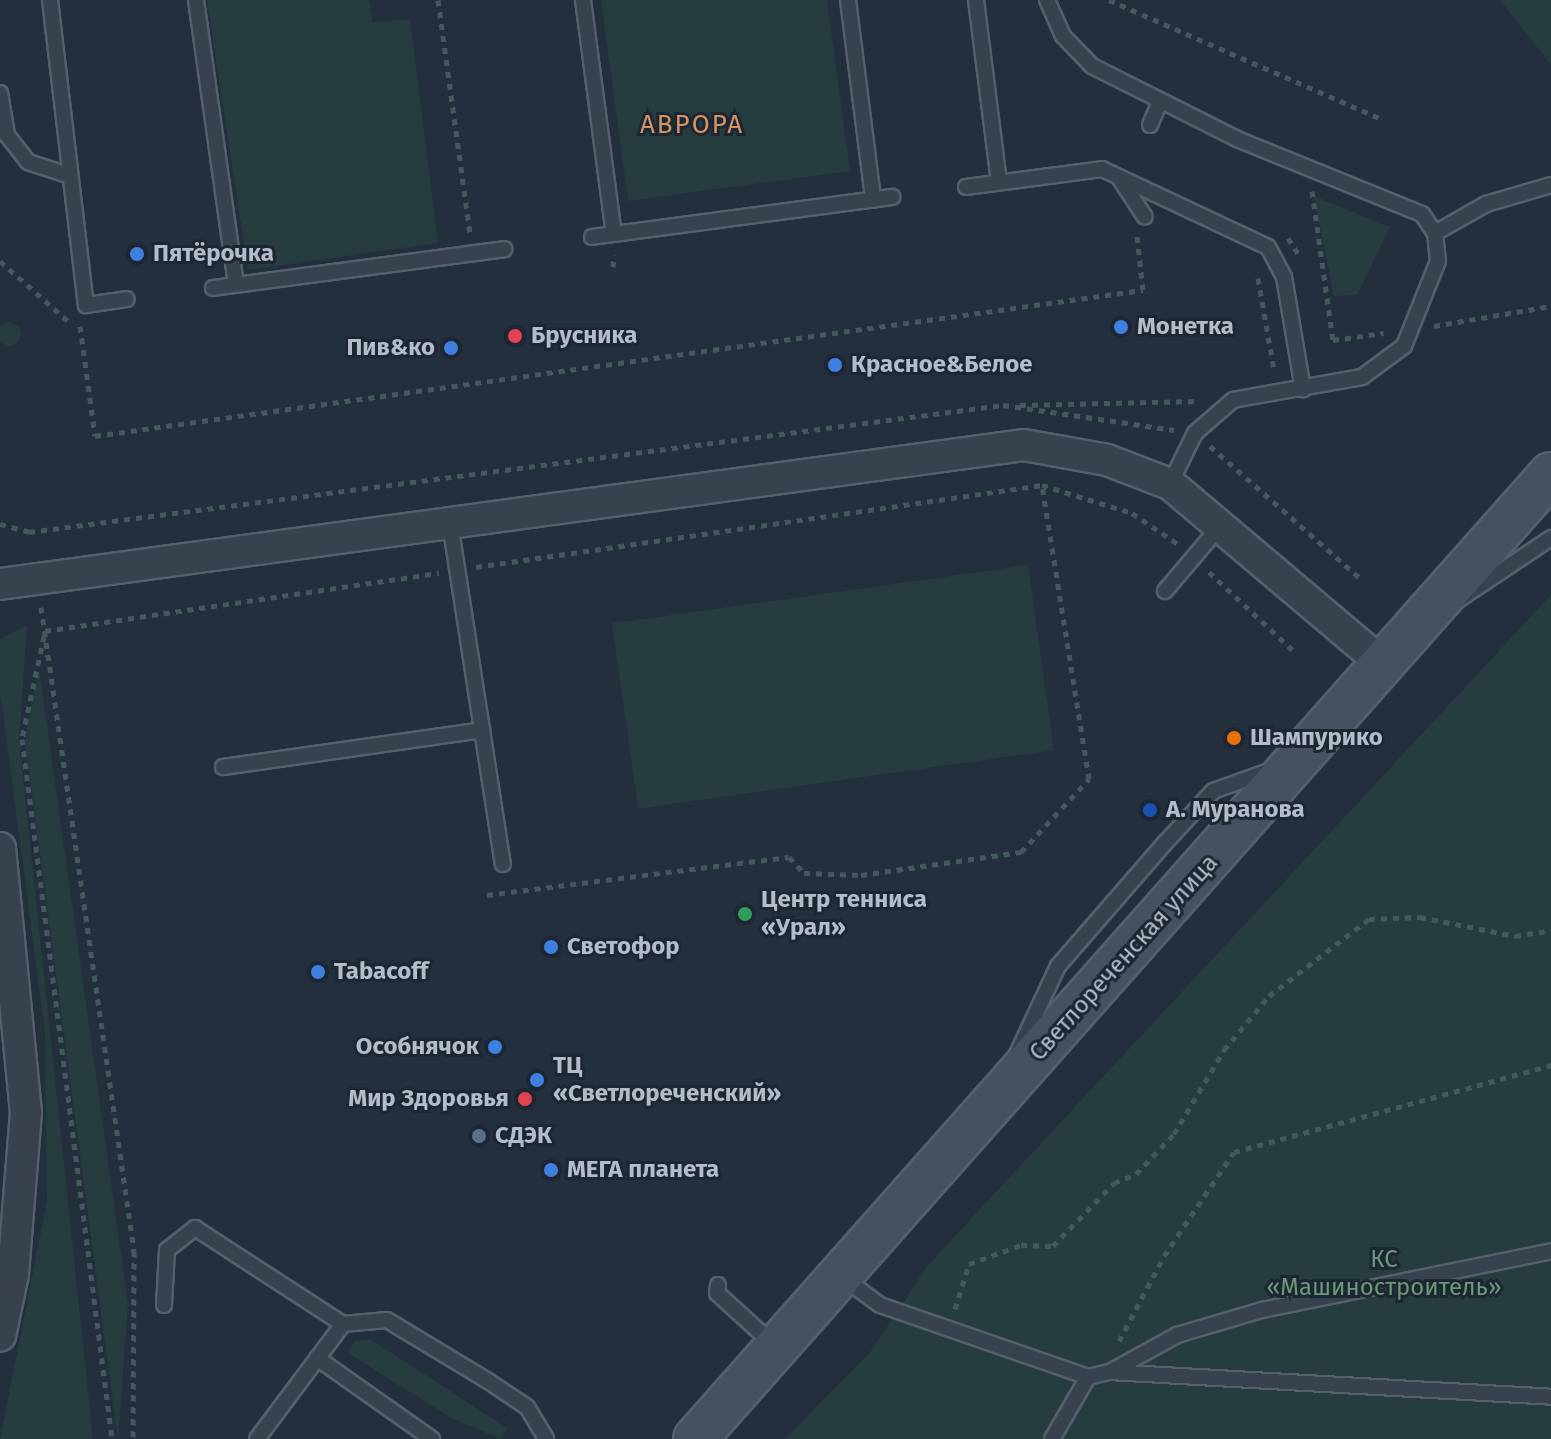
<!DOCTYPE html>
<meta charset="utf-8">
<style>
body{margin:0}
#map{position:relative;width:1551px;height:1439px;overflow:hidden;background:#242f3e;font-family:"Fira Sans",sans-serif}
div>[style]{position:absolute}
.green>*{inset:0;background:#263c3f;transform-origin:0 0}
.round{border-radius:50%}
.path>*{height:5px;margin-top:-2.5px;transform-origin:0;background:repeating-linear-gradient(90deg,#44595c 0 6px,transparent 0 12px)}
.roads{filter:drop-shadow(2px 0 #565f6c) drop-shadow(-2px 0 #565f6c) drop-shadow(0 2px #565f6c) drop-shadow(0 -2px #565f6c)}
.lane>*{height:14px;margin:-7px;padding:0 7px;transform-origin:7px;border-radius:7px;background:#38414e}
.street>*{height:30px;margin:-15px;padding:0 15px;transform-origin:15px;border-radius:15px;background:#38414e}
.secondary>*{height:42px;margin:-21px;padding:0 21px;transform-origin:21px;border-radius:21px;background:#465061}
.dots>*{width:22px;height:22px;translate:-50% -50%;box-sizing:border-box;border:4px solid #1d2633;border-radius:50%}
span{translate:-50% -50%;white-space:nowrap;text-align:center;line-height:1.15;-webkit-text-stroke:6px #1d2633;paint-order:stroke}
.poi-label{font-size:24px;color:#b4bcc9;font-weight:700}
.left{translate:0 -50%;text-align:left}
.right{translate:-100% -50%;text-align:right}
.street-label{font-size:24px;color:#b4bcc9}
.park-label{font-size:24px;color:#6b9a76}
.neighbourhood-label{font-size:26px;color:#d59563;letter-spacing:2px}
</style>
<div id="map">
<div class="green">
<div style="clip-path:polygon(207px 0,369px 0,373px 23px,410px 19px,438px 243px,248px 270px)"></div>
<div style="clip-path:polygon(601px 0,827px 0,850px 171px,628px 201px)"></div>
<div style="clip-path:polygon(1500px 0,1551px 0,1551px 65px)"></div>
<div style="clip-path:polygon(1314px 196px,1390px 227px,1357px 295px,1334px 296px)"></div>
<div class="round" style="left:-3px;top:322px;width:24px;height:24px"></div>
<div style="left:1028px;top:565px;width:187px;height:420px;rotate:82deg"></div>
<div style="clip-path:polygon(1551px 595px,1551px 1439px,785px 1439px,871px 1351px,928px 1265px)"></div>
<div style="clip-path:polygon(27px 625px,19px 739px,93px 1439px,0 1439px,47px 1201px,45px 1032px,0 691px,0 639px)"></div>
<div style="clip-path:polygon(39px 668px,128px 1304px,118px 1439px,25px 741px)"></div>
<div style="clip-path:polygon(370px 1339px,507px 1428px,501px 1439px,451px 1418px,348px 1353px,355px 1341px)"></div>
</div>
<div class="path">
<div style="left:438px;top:0;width:235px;rotate:82.2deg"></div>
<div style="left:1109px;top:0;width:298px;rotate:23.6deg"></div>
<div style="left:1312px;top:191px;width:150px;rotate:82deg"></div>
<div style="left:1333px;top:340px;width:51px;rotate:-7.8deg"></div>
<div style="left:1288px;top:238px;width:24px;rotate:57deg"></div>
<div style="left:0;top:261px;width:92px;rotate:41.5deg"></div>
<div style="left:613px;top:267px;width:12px;rotate:-85deg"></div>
<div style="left:1258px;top:278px;width:93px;rotate:80.1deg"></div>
<div style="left:80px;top:326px;width:111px;rotate:82.2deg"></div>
<div style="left:95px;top:436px;width:1058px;rotate:-7.93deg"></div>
<div style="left:1143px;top:290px;width:54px;rotate:-96.3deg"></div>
<div style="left:1434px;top:326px;width:119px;rotate:-9.7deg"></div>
<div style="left:1020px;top:405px;width:178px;rotate:-1.3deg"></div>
<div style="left:1210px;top:446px;width:204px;rotate:41.4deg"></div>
<div style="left:0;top:524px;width:30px;rotate:15deg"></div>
<div style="left:29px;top:532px;width:982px;rotate:-7.43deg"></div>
<div style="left:1003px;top:405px;width:173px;rotate:8.3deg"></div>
<div style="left:476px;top:567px;width:572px;rotate:-8.24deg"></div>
<div style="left:1042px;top:485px;width:94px;rotate:17.3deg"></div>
<div style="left:1132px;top:513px;width:55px;rotate:34deg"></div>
<div style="left:1209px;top:572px;width:119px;rotate:43deg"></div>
<div style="left:41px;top:607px;width:651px;rotate:81.78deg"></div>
<div style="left:134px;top:1251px;width:188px;rotate:90.3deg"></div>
<div style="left:45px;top:631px;width:398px;rotate:-8.4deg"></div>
<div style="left:44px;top:636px;width:105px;rotate:102.1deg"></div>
<div style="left:22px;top:739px;width:706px;rotate:82.67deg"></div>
<div style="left:487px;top:895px;width:304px;rotate:-7.2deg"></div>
<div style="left:789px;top:857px;width:22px;rotate:47deg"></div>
<div style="left:804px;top:873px;width:57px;rotate:2deg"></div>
<div style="left:861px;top:875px;width:162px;rotate:-8.2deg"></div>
<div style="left:1021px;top:852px;width:100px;rotate:-47deg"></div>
<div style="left:1089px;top:779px;width:298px;rotate:-99.1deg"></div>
<div style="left:955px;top:1309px;width:47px;rotate:-72.7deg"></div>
<div style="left:969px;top:1264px;width:55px;rotate:-20.1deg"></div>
<div style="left:1021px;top:1245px;width:32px;rotate:2deg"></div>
<div style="left:1053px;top:1246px;width:88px;rotate:-45.9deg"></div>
<div style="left:1114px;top:1183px;width:24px;rotate:-22deg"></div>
<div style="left:1136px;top:1174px;width:55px;rotate:-46.5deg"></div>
<div style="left:1174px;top:1134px;width:98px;rotate:-59.2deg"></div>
<div style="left:1224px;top:1050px;width:70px;rotate:-50.2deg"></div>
<div style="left:1269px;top:996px;width:126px;rotate:-37.6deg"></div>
<div style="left:1369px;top:919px;width:51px;rotate:-2.2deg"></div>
<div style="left:1420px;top:917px;width:97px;rotate:11.3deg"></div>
<div style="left:1515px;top:936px;width:36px;rotate:-9deg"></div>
<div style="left:1119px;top:1341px;width:96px;rotate:-62.1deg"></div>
<div style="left:1164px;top:1256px;width:125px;rotate:-56.1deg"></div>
<div style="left:1234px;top:1152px;width:329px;rotate:-15.3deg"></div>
</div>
<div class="roads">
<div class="lane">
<div style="left:50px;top:0;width:307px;rotate:83.3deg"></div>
<div style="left:86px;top:305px;width:41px;rotate:-8.3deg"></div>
<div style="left:196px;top:0;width:287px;rotate:82deg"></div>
<div style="left:583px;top:0;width:236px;rotate:82.5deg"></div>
<div style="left:848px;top:0;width:201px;rotate:82.8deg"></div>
<div style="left:976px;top:0;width:183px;rotate:82.8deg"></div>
<div style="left:1047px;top:0;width:39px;rotate:66deg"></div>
<div style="left:1063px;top:36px;width:42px;rotate:46deg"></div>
<div style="left:1092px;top:66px;width:162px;rotate:26.7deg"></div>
<div style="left:1237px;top:139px;width:200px;rotate:22.1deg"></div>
<div style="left:1422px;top:214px;width:23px;rotate:56deg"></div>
<div style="left:1435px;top:233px;width:28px;rotate:84deg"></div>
<div style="left:1438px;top:261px;width:92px;rotate:111.8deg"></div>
<div style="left:1404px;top:346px;width:52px;rotate:143.6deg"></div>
<div style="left:1362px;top:377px;width:131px;rotate:169.9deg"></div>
<div style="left:1233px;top:400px;width:50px;rotate:139deg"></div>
<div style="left:1195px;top:433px;width:57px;rotate:116.1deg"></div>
<div style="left:0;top:93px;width:43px;rotate:80.5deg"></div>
<div style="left:7px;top:135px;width:34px;rotate:52deg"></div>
<div style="left:28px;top:162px;width:42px;rotate:18deg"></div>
<div style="left:1150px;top:125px;width:25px;rotate:-67deg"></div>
<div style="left:1120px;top:179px;width:45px;rotate:56.7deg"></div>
<div style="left:966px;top:187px;width:137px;rotate:-7.5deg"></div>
<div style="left:1102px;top:169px;width:183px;rotate:25.2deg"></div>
<div style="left:1268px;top:247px;width:34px;rotate:62deg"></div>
<div style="left:1284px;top:277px;width:114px;rotate:80.4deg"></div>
<div style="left:1435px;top:233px;width:59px;rotate:-29.6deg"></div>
<div style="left:1486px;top:204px;width:68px;rotate:-16.3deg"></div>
<div style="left:592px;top:237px;width:303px;rotate:-7.6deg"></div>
<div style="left:213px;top:288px;width:294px;rotate:-7.6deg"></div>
<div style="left:450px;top:523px;width:345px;rotate:81.2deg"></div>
<div style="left:1165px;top:591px;width:87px;rotate:-49.7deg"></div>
<div style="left:1458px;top:600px;width:112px;rotate:-33.7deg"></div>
<div style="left:223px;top:767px;width:262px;rotate:-8.1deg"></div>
<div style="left:1016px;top:1056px;width:99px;rotate:-65deg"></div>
<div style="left:1058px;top:966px;width:162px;rotate:-49deg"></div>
<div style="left:1164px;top:844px;width:72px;rotate:-47.2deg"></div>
<div style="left:1213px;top:791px;width:63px;rotate:-19.6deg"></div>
<div style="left:842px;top:1277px;width:47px;rotate:36.4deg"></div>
<div style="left:880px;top:1305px;width:220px;rotate:19.1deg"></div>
<div style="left:718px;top:1285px;width:8px;rotate:97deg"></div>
<div style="left:717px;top:1293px;width:79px;rotate:42.4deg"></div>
<div style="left:164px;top:1305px;width:55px;rotate:-86.9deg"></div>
<div style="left:167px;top:1250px;width:36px;rotate:-38deg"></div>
<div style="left:195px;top:1228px;width:176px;rotate:33deg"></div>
<div style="left:343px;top:1324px;width:44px;rotate:-5.2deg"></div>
<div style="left:387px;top:1320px;width:118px;rotate:31.1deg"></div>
<div style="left:488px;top:1381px;width:47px;rotate:33.7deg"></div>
<div style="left:527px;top:1407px;width:37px;rotate:59deg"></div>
<div style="left:317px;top:1358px;width:141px;rotate:35.2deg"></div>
<div style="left:1110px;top:1372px;width:77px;rotate:-28.9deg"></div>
<div style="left:1177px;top:1335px;width:89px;rotate:-16.4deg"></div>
<div style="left:1262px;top:1310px;width:295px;rotate:-11.5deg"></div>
<div style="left:257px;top:1439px;width:144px;rotate:-53.2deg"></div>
<div style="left:1052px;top:1439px;width:72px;rotate:-59.9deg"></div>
<div style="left:1088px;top:1377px;width:22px;rotate:-13deg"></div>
<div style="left:1109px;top:1372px;width:443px;rotate:3.2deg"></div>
</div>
<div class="street">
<div style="left:0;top:584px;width:1033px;rotate:-7.73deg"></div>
<div style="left:1024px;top:445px;width:84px;rotate:10.2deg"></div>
<div style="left:1107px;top:460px;width:67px;rotate:20.9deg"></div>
<div style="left:1170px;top:484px;width:280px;rotate:40.2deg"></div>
<div style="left:0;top:848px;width:265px;rotate:84.4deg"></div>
<div style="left:26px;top:1112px;width:163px;rotate:94.6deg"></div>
<div style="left:13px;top:1274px;width:63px;rotate:101.8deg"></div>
</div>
<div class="secondary">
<div style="left:695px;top:1439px;width:1290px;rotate:-48.43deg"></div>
</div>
</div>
<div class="dots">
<div style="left:137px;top:254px;background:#3f7fe0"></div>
<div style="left:1121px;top:327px;background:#3f7fe0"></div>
<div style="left:515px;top:336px;background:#e0444e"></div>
<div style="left:451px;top:348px;background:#3f7fe0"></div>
<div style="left:835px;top:365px;background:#3f7fe0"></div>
<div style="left:1234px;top:738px;background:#e8710a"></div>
<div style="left:1150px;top:810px;background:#1a4fb4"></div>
<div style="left:745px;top:914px;background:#2e9e5b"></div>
<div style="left:551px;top:947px;background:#3f7fe0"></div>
<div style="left:318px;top:972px;background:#3f7fe0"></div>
<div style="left:495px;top:1047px;background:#3f7fe0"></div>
<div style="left:537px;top:1080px;background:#3f7fe0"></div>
<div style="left:525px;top:1099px;background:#e0444e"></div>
<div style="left:479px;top:1136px;background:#5c6f8a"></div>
<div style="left:551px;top:1170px;background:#3f7fe0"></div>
</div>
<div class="poi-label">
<span class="left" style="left:153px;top:254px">Пятёрочка</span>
<span class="left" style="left:1137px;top:327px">Монетка</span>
<span class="left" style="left:531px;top:336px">Брусника</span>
<span class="right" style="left:435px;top:348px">Пив&amp;ко</span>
<span class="left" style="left:851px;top:365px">Красное&amp;Белое</span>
<span class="left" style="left:1250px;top:738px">Шампурико</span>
<span class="left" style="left:1166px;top:810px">А. Муранова</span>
<span class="left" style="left:761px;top:914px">Центр тенниса<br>«Урал»</span>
<span class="left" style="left:567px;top:947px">Светофор</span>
<span class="left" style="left:334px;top:972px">Tabacoff</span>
<span class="right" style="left:479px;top:1047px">Особнячок</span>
<span class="left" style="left:553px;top:1080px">ТЦ<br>«Светлореченский»</span>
<span class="right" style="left:509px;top:1099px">Мир Здоровья</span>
<span class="left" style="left:495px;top:1136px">СДЭК</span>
<span class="left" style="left:567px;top:1170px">МЕГА планета</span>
</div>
<div class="street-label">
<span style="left:1124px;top:958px;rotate:-48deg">Светлореченская улица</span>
</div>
<div class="park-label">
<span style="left:1384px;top:1274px">КС<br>«Машиностроитель»</span>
</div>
<div class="neighbourhood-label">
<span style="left:692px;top:125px">АВРОРА</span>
</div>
</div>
